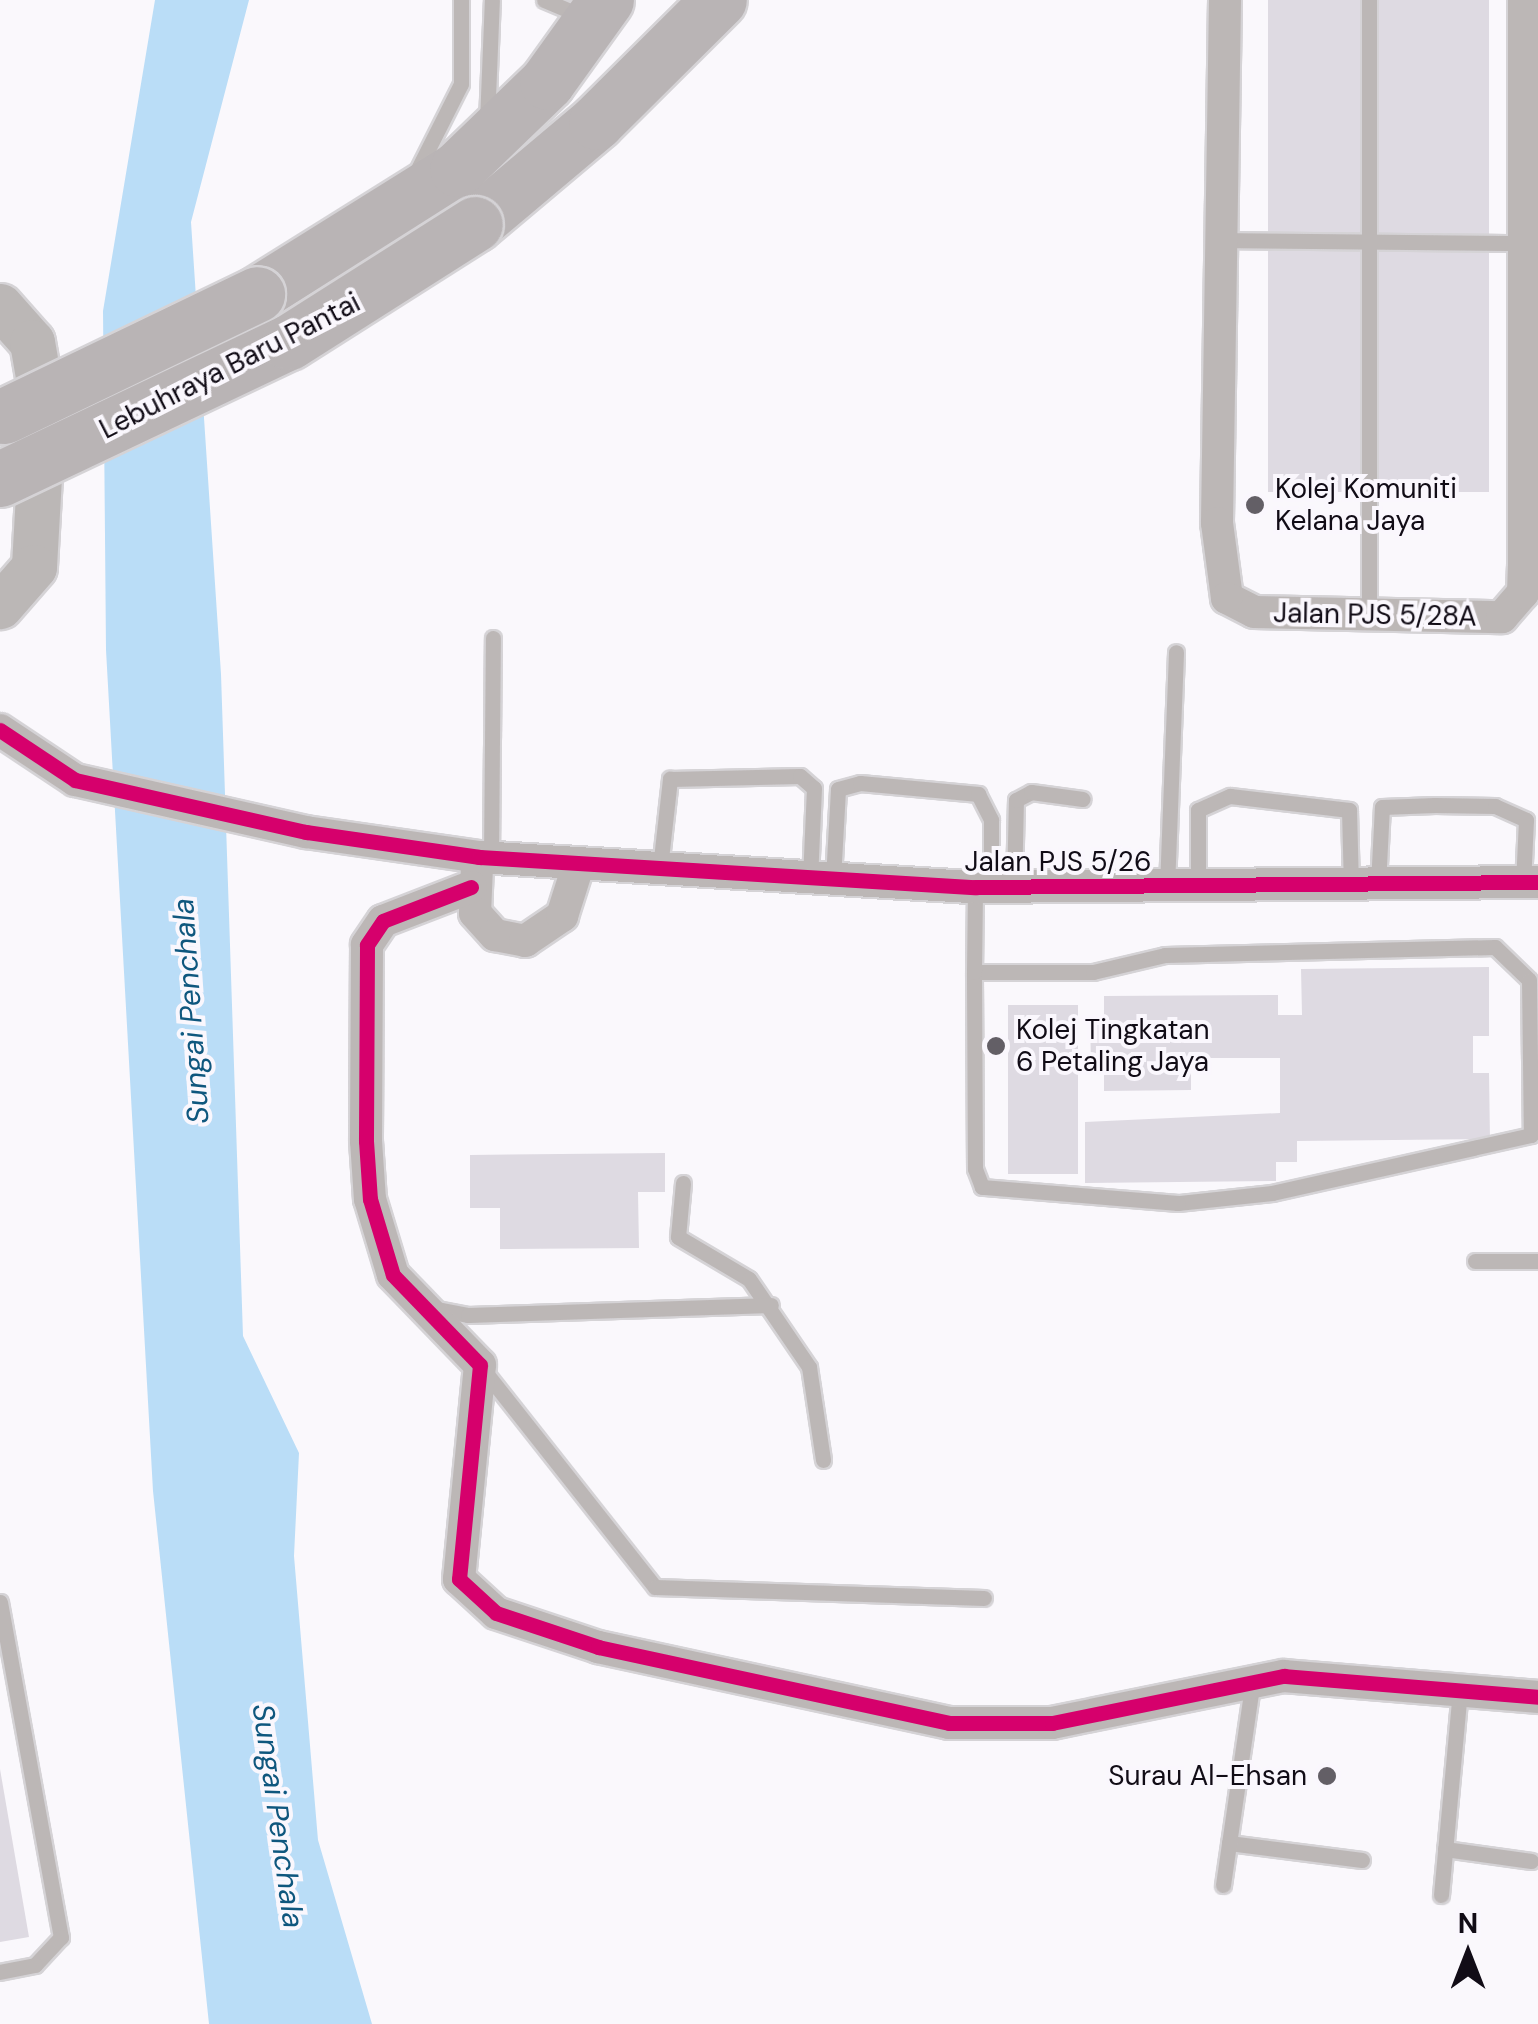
<!DOCTYPE html>
<style>
body{margin:0}
#map{position:relative;width:1538px;height:2024px;overflow:hidden;background:#faf8fc;font-family:"DM Sans",sans-serif}
div>[style]{position:absolute}
.water>*{inset:0;background:#baddf7}
.building>*{inset:0;background:#dedae2;transform-origin:0 0}
.roads{filter:drop-shadow(2px 0 #d5d3d6) drop-shadow(-2px 0 #d5d3d6) drop-shadow(0 2px #d5d3d6) drop-shadow(0 -2px #d5d3d6)}
.lane>*{height:15px;margin:-7.5px;padding:0 7.5px;transform-origin:7.5px;border-radius:7.5px;background:#bcb7b6}
.street>*{height:32px;margin:-16px;padding:0 16px;transform-origin:16px;border-radius:16px;background:#bcb7b6}
.secondary>*{height:45px;margin:-22.5px;padding:0 22.5px;transform-origin:22.5px;border-radius:22.5px;background:#bbb7b6}
.highway>*{height:55px;margin:-27.5px;padding:0 27.5px;transform-origin:27.5px;border-radius:27.5px;background:#b9b4b5}
.bridges{filter:drop-shadow(2px 0 #d5d3d6) drop-shadow(-2px 0 #d5d3d6) drop-shadow(0 2px #d5d3d6) drop-shadow(0 -2px #d5d3d6)}
.highway-bridge>*{height:55px;margin:-27.5px;padding:0 27.5px;transform-origin:27.5px;border-radius:27.5px;background:#b9b4b5}
.cycleway>*{height:15px;margin:-7.5px;padding:0 7.5px;transform-origin:7.5px;border-radius:7.5px;background:#d6006c}
.dots>*{width:28px;height:28px;translate:-50% -50%;box-sizing:border-box;border:5px solid #faf7fd;border-radius:50%}
span{translate:-50% -50%;white-space:nowrap;text-align:center;line-height:1.15;-webkit-text-stroke:8px #faf7fd;paint-order:stroke}
.street-label{font-size:28px;color:#110c16}
.poi-label{font-size:28px;color:#110c16}
.left{translate:0 -50%;text-align:left}
.right{translate:-100% -50%;text-align:right}
.water-label{font-size:30px;color:#0f577e;font-style:italic}
.north{position:absolute;left:1418px;top:1904px;width:100px;height:100px;-webkit-text-stroke:8px #faf7fd;paint-order:stroke;rotate:0deg;font-size:28px;font-weight:700;line-height:40px;text-align:center;color:#110c16}
.north::after{content:'';display:block;margin:auto;width:35px;height:45px;background:#110c16;clip-path:polygon(50% 0,100% 100%,50% 72%,0 100%)}
</style>
<div id="map">
<div class="water">
<div style="clip-path:polygon(155px 0,249px 0,191px 222px,221px 674px,243px 1336px,299px 1453px,294px 1556px,318px 1840px,372px 2024px,209px 2024px,153px 1491px,106px 650px,103px 311px)"></div>
</div>
<div class="building">
<div style="left:1268px;top:0;width:221px;height:492px"></div>
<div style="clip-path:polygon(1489px 967px,1489px 1036px,1473px 1036px,1473px 1073px,1489px 1073px,1490px 1139px,1297px 1141px,1297px 1162px,1276px 1162px,1276px 1181px,1085px 1183px,1085px 1122px,1280px 1113px,1280px 1058px,1191px 1058px,1191px 1090px,1104px 1091px,1104px 1066px,1091px 1066px,1090px 1017px,1104px 1017px,1104px 996px,1278px 995px,1278px 1015px,1302px 1015px,1301px 969px)"></div>
<div style="left:1008px;top:1005px;width:70px;height:169px"></div>
<div style="clip-path:polygon(665px 1153px,665px 1192px,638px 1192px,639px 1248px,500px 1249px,500px 1208px,470px 1208px,470px 1155px)"></div>
<div style="clip-path:polygon(0 1769px,29px 1937px,0 1942px)"></div>
</div>
<div class="roads">
<div class="lane">
<div style="left:544px;top:0;width:41px;rotate:22.8deg"></div>
<div style="left:487px;top:122px;width:122px;rotate:-87.7deg"></div>
<div style="left:418px;top:169px;width:95px;rotate:-63.2deg"></div>
<div style="left:461px;top:84px;width:84px;rotate:-90deg"></div>
<div style="left:1221px;top:240px;width:302px;rotate:0.6deg"></div>
<div style="left:1369px;top:615px;width:615px;rotate:-90deg"></div>
<div style="left:491px;top:857px;width:219px;rotate:-89.5deg"></div>
<div style="left:660px;top:868px;width:90px;rotate:-83.6deg"></div>
<div style="left:670px;top:779px;width:130px;rotate:-1.3deg"></div>
<div style="left:800px;top:776px;width:18px;rotate:41deg"></div>
<div style="left:814px;top:788px;width:90px;rotate:92.5deg"></div>
<div style="left:833px;top:879px;width:90px;rotate:-86.8deg"></div>
<div style="left:838px;top:789px;width:23px;rotate:-15deg"></div>
<div style="left:860px;top:783px;width:119px;rotate:5.3deg"></div>
<div style="left:978px;top:794px;width:29px;rotate:63deg"></div>
<div style="left:991px;top:820px;width:67px;rotate:90deg"></div>
<div style="left:1378px;top:885px;width:78px;rotate:-87.1deg"></div>
<div style="left:1382px;top:807px;width:53px;rotate:-2.2deg"></div>
<div style="left:1435px;top:805px;width:60px;rotate:1deg"></div>
<div style="left:1495px;top:806px;width:34px;rotate:24deg"></div>
<div style="left:1526px;top:820px;width:63px;rotate:92.7deg"></div>
<div style="left:1014px;top:887px;width:87px;rotate:-88.7deg"></div>
<div style="left:1016px;top:800px;width:17px;rotate:-28deg"></div>
<div style="left:1031px;top:792px;width:52px;rotate:7.7deg"></div>
<div style="left:1167px;top:887px;width:235px;rotate:-87.8deg"></div>
<div style="left:1198px;top:887px;width:77px;rotate:-90deg"></div>
<div style="left:1198px;top:810px;width:35px;rotate:-24deg"></div>
<div style="left:1230px;top:796px;width:120px;rotate:6.7deg"></div>
<div style="left:1349px;top:810px;width:75px;rotate:88.5deg"></div>
<div style="left:974px;top:972px;width:119px"></div>
<div style="left:1093px;top:972px;width:74px;rotate:-13.3deg"></div>
<div style="left:1165px;top:955px;width:330px;rotate:-1.4deg"></div>
<div style="left:1495px;top:947px;width:47px;rotate:44.1deg"></div>
<div style="left:1529px;top:980px;width:155px;rotate:89.3deg"></div>
<div style="left:1531px;top:1135px;width:265px;rotate:167.4deg"></div>
<div style="left:1272px;top:1193px;width:95px;rotate:173.9deg"></div>
<div style="left:1178px;top:1203px;width:197px;rotate:-175.3deg"></div>
<div style="left:982px;top:1187px;width:19px;rotate:-111deg"></div>
<div style="left:975px;top:1169px;width:197px;rotate:-90.3deg"></div>
<div style="left:974px;top:972px;width:85px;rotate:-89.3deg"></div>
<div style="left:683px;top:1183px;width:54px;rotate:95.3deg"></div>
<div style="left:678px;top:1237px;width:82px;rotate:30.6deg"></div>
<div style="left:749px;top:1279px;width:107px;rotate:55.7deg"></div>
<div style="left:809px;top:1367px;width:94px;rotate:81.4deg"></div>
<div style="left:1475px;top:1261px;width:63px"></div>
<div style="left:432px;top:1308px;width:37px;rotate:11deg"></div>
<div style="left:468px;top:1315px;width:303px;rotate:-1.9deg"></div>
<div style="left:482px;top:1368px;width:279px;rotate:51.7deg"></div>
<div style="left:655px;top:1587px;width:329px;rotate:1.9deg"></div>
<div style="left:0;top:1602px;width:341px;rotate:79.7deg"></div>
<div style="left:61px;top:1937px;width:38px;rotate:133deg"></div>
<div style="left:35px;top:1965px;width:36px;rotate:169deg"></div>
<div style="left:1229px;top:1843px;width:134px;rotate:7.3deg"></div>
<div style="left:1445px;top:1849px;width:87px;rotate:7.9deg"></div>
<div style="left:1223px;top:1885px;width:200px;rotate:-81.7deg"></div>
<div style="left:1441px;top:1895px;width:204px;rotate:-84.7deg"></div>
</div>
<div class="street">
<div style="left:1225px;top:0;width:523px;rotate:90.88deg"></div>
<div style="left:1217px;top:523px;width:76px;rotate:82.4deg"></div>
<div style="left:1227px;top:598px;width:30px;rotate:27deg"></div>
<div style="left:1254px;top:612px;width:248px;rotate:1.2deg"></div>
<div style="left:1502px;top:617px;width:32px;rotate:-49deg"></div>
<div style="left:1523px;top:593px;width:27px;rotate:-88deg"></div>
<div style="left:1524px;top:566px;width:566px;rotate:-90deg"></div>
<div style="left:0;top:730px;width:90px;rotate:33.7deg"></div>
<div style="left:75px;top:780px;width:237px;rotate:12.7deg"></div>
<div style="left:306px;top:832px;width:175px;rotate:8.2deg"></div>
<div style="left:479px;top:857px;width:497px;rotate:3.5deg"></div>
<div style="left:975px;top:887px;width:563px;rotate:-0.51deg"></div>
<div style="left:477px;top:866px;width:47px;rotate:92.4deg"></div>
<div style="left:475px;top:913px;width:30px;rotate:48deg"></div>
<div style="left:495px;top:935px;width:31px;rotate:11deg"></div>
<div style="left:525px;top:941px;width:45px;rotate:-34deg"></div>
<div style="left:562px;top:916px;width:52px;rotate:-72.3deg"></div>
<div style="left:471px;top:887px;width:94px;rotate:158.9deg"></div>
<div style="left:383px;top:921px;width:29px;rotate:124deg"></div>
<div style="left:367px;top:945px;width:196px;rotate:90.3deg"></div>
<div style="left:366px;top:1141px;width:58px;rotate:86.1deg"></div>
<div style="left:370px;top:1199px;width:79px;rotate:73.2deg"></div>
<div style="left:393px;top:1275px;width:125px;rotate:46deg"></div>
<div style="left:480px;top:1365px;width:215px;rotate:95.6deg"></div>
<div style="left:459px;top:1579px;width:50px;rotate:42.6deg"></div>
<div style="left:496px;top:1613px;width:108px;rotate:18.4deg"></div>
<div style="left:598px;top:1647px;width:359px;rotate:12.2deg"></div>
<div style="left:949px;top:1723px;width:103px"></div>
<div style="left:1052px;top:1723px;width:237px;rotate:-11.5deg"></div>
<div style="left:1284px;top:1676px;width:255px;rotate:4.7deg"></div>
</div>
<div class="secondary">
<div style="left:0;top:306px;width:48px;rotate:48.4deg"></div>
<div style="left:32px;top:342px;width:64px;rotate:80.1deg"></div>
<div style="left:43px;top:405px;width:162px;rotate:93.2deg"></div>
<div style="left:34px;top:567px;width:52px;rotate:131.1deg"></div>
</div>
<div class="highway">
<div style="left:475px;top:224px;width:158px;rotate:-40.1deg"></div>
<div style="left:596px;top:122px;width:173px;rotate:-44.8deg"></div>
<div style="left:257px;top:294px;width:236px;rotate:-32deg"></div>
<div style="left:457px;top:169px;width:125px;rotate:-44deg"></div>
<div style="left:547px;top:82px;width:101px;rotate:-54.3deg"></div>
</div>
</div>
<div class="bridges">
<div class="highway-bridge">
<div style="left:4px;top:416px;width:281px;rotate:-25.7deg"></div>
<div style="left:0;top:479px;width:320px;rotate:-25.4deg"></div>
<div style="left:289px;top:342px;width:220px;rotate:-32.4deg"></div>
</div>
</div>
<div class="cycleway">
<div style="left:0;top:730px;width:90px;rotate:33.7deg"></div>
<div style="left:75px;top:780px;width:237px;rotate:12.7deg"></div>
<div style="left:306px;top:832px;width:175px;rotate:8.2deg"></div>
<div style="left:479px;top:857px;width:497px;rotate:3.5deg"></div>
<div style="left:975px;top:887px;width:563px;rotate:-0.51deg"></div>
<div style="left:471px;top:887px;width:94px;rotate:158.9deg"></div>
<div style="left:383px;top:921px;width:29px;rotate:124deg"></div>
<div style="left:367px;top:945px;width:196px;rotate:90.3deg"></div>
<div style="left:366px;top:1141px;width:58px;rotate:86.1deg"></div>
<div style="left:370px;top:1199px;width:79px;rotate:73.2deg"></div>
<div style="left:393px;top:1275px;width:125px;rotate:46deg"></div>
<div style="left:480px;top:1365px;width:215px;rotate:95.6deg"></div>
<div style="left:459px;top:1579px;width:50px;rotate:42.6deg"></div>
<div style="left:496px;top:1613px;width:108px;rotate:18.4deg"></div>
<div style="left:598px;top:1647px;width:359px;rotate:12.2deg"></div>
<div style="left:949px;top:1723px;width:103px"></div>
<div style="left:1052px;top:1723px;width:237px;rotate:-11.5deg"></div>
<div style="left:1284px;top:1676px;width:255px;rotate:4.7deg"></div>
</div>
<div class="dots">
<div style="left:1255px;top:505px;background:#635f66"></div>
<div style="left:996px;top:1046px;background:#635f66"></div>
<div style="left:1327px;top:1776px;background:#635f66"></div>
</div>
<div class="street-label">
<span style="left:230px;top:366px;rotate:-27deg">Lebuhraya Baru Pantai</span>
<span style="left:1375px;top:615px;rotate:1deg">Jalan PJS 5/28A</span>
<span style="left:1058px;top:862px">Jalan PJS 5/26</span>
</div>
<div class="poi-label">
<span class="left" style="left:1275px;top:505px">Kolej Komuniti<br>Kelana Jaya</span>
<span class="left" style="left:1016px;top:1046px">Kolej Tingkatan<br>6 Petaling Jaya</span>
<span class="right" style="left:1307px;top:1776px">Surau Al-Ehsan</span>
</div>
<div class="water-label">
<span style="left:191px;top:1011px;rotate:-94deg">Sungai Penchala</span>
<span style="left:278px;top:1816px;rotate:82deg">Sungai Penchala</span>
</div>
<div class="north">N</div>
</div>
